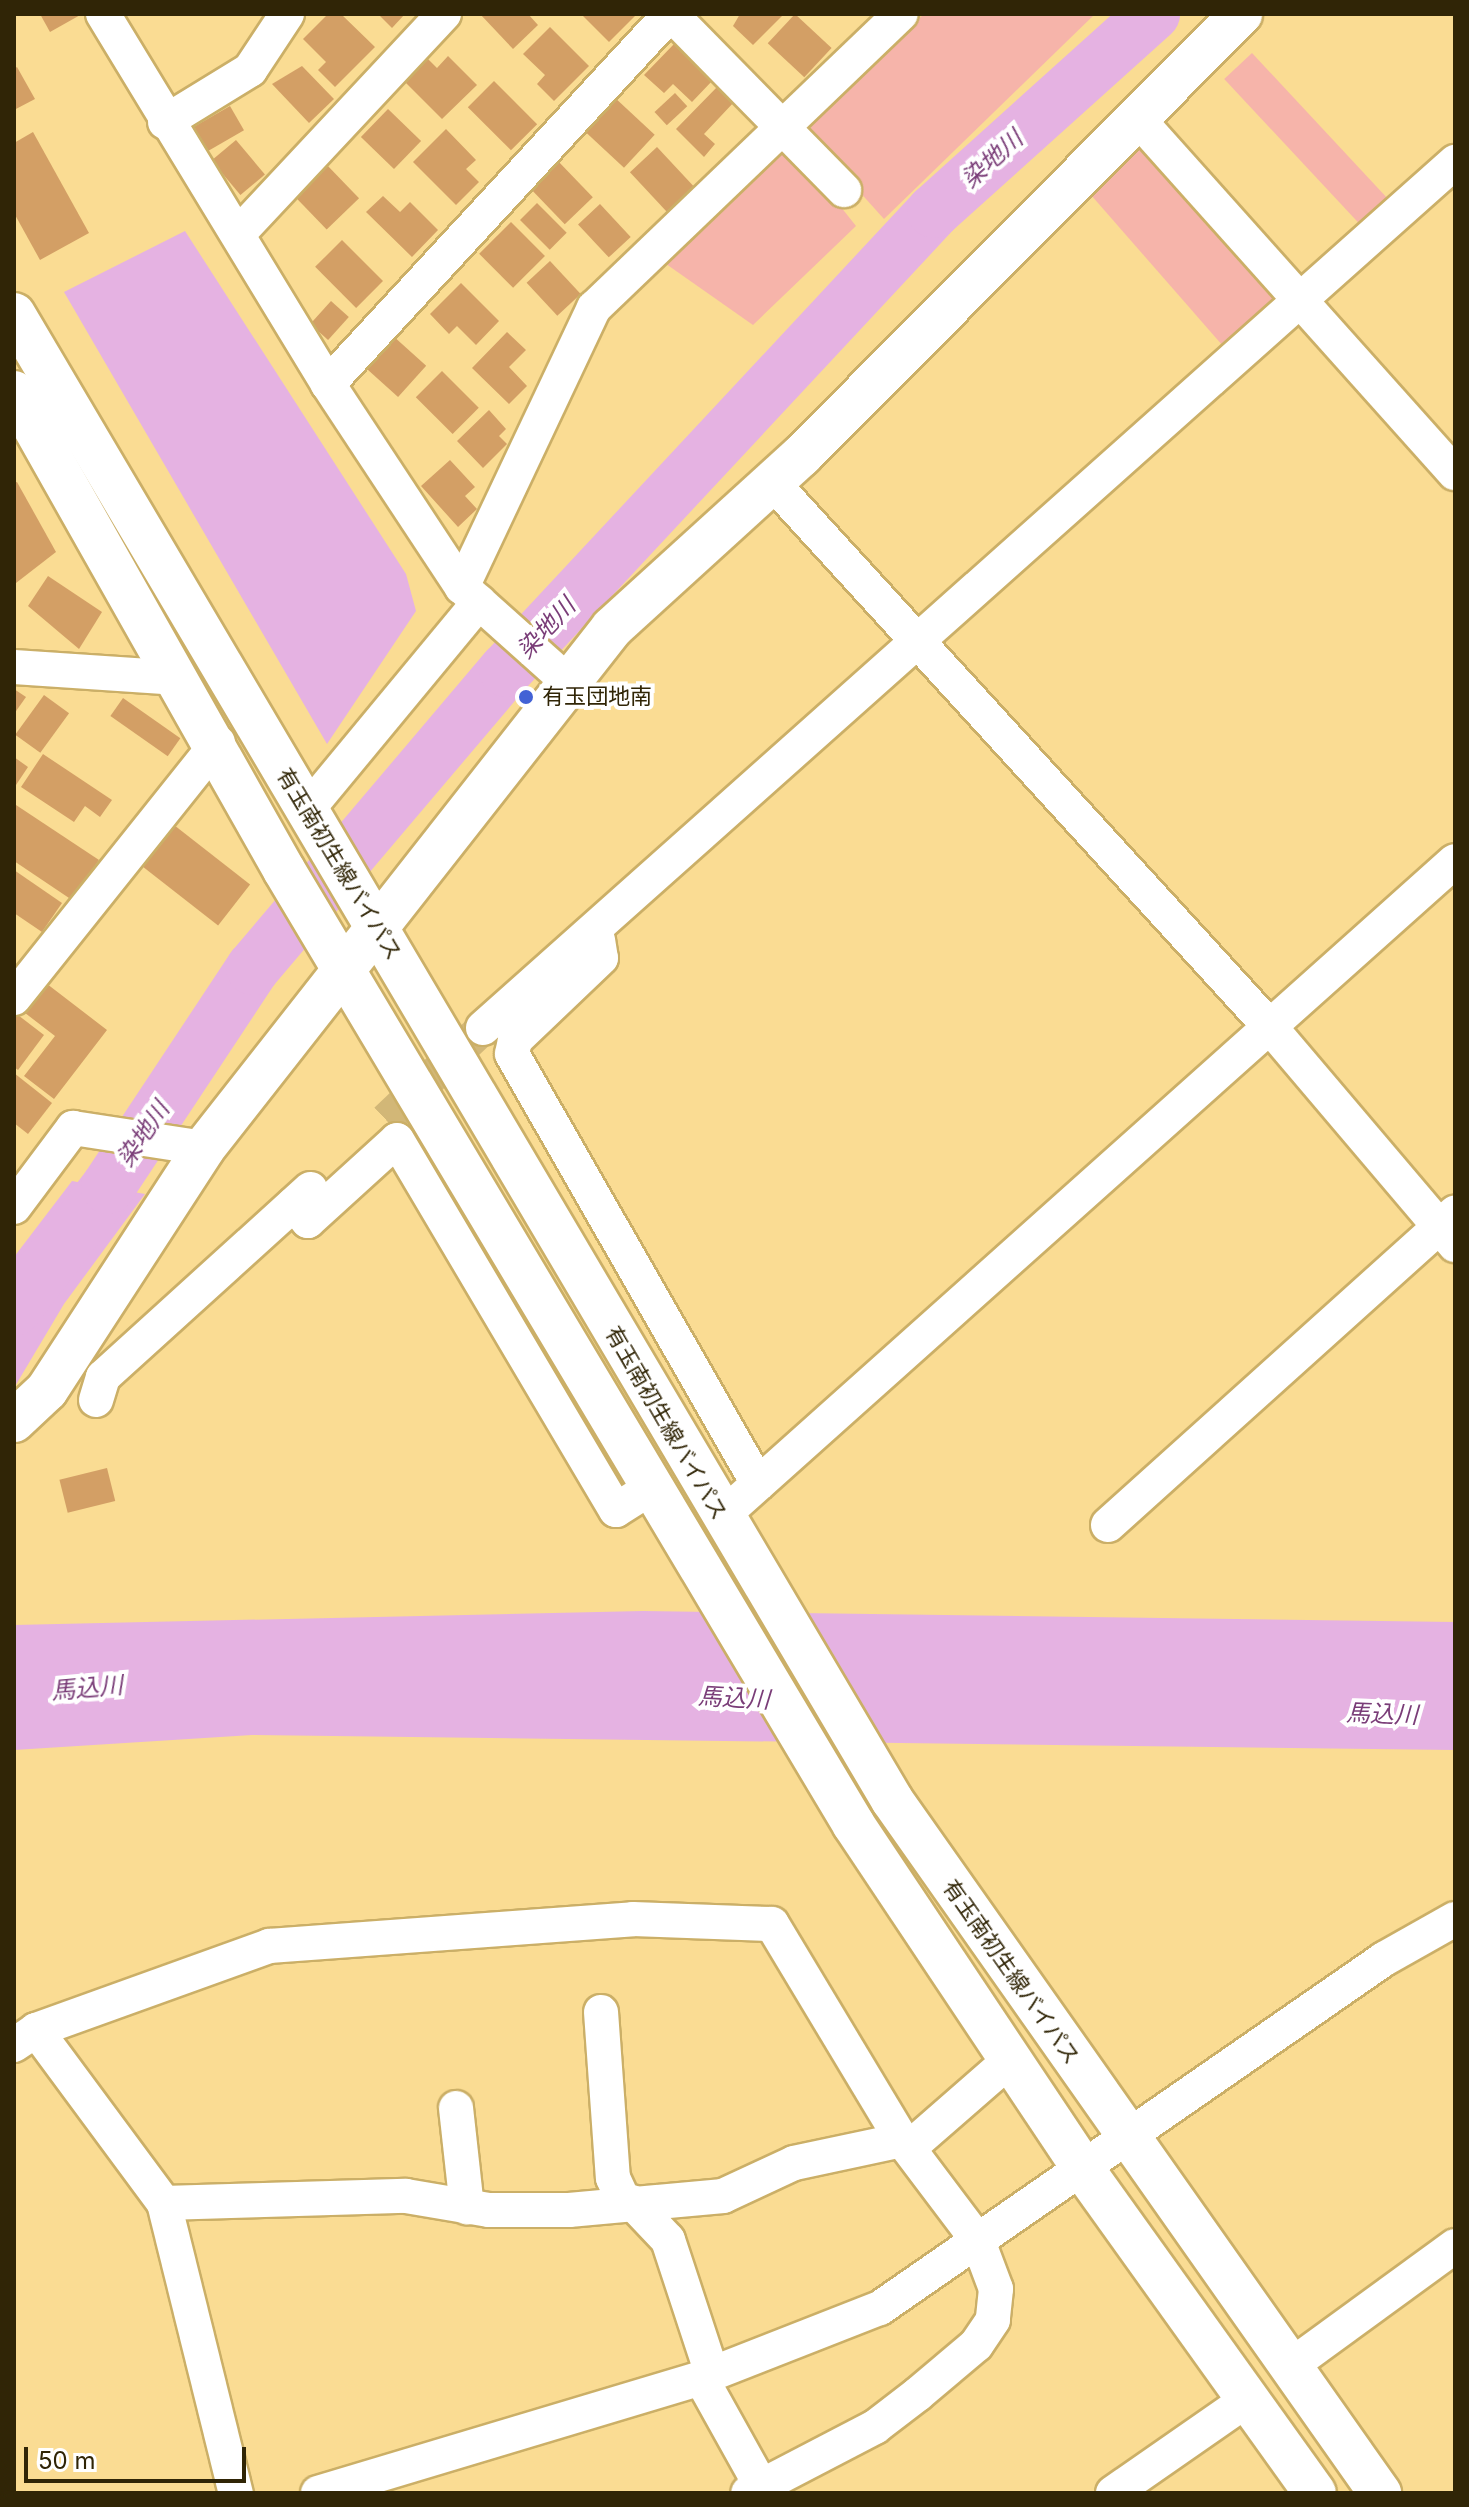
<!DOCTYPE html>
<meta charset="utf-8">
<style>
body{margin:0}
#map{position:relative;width:1469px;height:2507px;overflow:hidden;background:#fadc93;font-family:Inter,"Noto Sans JP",sans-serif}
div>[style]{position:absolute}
.green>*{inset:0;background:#f6b4aa;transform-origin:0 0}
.water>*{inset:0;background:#e5b2e2}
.river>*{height:54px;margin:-27px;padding:0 27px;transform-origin:27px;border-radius:27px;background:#e5b2e2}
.building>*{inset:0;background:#d39f65;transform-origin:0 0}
.minor-tunnel>*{height:34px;margin-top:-17px;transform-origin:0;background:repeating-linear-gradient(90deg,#d2b777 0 34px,transparent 0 51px)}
.roads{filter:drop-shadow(2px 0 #cbaf67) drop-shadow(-2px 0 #cbaf67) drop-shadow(0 2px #cbaf67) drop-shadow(0 -2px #cbaf67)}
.minor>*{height:34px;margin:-17px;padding:0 17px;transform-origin:17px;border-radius:17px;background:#fff}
.tertiary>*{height:42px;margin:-21px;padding:0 21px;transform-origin:21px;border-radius:21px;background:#fff}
.dots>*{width:22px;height:22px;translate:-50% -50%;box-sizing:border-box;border:4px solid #fff;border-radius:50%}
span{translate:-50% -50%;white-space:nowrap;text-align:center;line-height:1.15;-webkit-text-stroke:8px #fff;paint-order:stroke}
.poi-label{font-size:22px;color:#302506}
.left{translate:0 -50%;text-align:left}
.street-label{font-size:22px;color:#302506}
.water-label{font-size:24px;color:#7a3d78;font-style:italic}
.frame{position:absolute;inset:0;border:16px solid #302506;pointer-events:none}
.scale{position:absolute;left:24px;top:2447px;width:222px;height:36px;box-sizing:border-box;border:4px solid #302506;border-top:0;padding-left:10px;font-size:24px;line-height:28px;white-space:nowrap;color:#302506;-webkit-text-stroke:6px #fff;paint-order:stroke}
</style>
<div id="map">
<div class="green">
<div style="clip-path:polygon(924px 14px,1095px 14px,884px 219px,811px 138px,811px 116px)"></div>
<div style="left:1252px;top:53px;width:205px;height:38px;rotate:47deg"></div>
<div style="clip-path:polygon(776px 142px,794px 148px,856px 226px,753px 325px,659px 259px)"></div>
<div style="clip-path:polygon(1137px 149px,1147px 151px,1279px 299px,1230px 354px,1091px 195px)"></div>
</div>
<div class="water">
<div style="clip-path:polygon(185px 231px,406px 574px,416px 611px,327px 744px,64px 292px)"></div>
<div style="clip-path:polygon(72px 1181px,145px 1194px,64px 1304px,14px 1388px,14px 1257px)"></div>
<div style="clip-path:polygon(643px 1611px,1455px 1622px,1455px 1750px,252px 1735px,14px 1750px,14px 1625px)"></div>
</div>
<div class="river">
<div style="left:14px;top:1309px;width:154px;rotate:-52.4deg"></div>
<div style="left:108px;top:1187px;width:263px;rotate:-56.5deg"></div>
<div style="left:253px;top:968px;width:391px;rotate:-49.7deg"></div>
<div style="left:506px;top:670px;width:628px;rotate:-47deg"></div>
<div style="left:934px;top:211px;width:295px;rotate:-42deg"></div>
</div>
<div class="building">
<div style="clip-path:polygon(40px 14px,82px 14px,50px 32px)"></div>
<div style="clip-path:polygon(328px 14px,341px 14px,375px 47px,335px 87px,318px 70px,326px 62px,303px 39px)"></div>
<div style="clip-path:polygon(378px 14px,405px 14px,392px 28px)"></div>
<div style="clip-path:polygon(480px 14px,528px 14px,538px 25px,513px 49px)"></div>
<div style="clip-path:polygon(581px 14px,637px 14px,609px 42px)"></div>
<div style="clip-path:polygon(740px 14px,784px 14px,753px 45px,733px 26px)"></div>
<div style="left:795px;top:14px;width:50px;height:40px;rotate:43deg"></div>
<div style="clip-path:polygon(550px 27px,589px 66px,554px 101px,537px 84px,545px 75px,523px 54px)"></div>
<div style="clip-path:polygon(674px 44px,713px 80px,692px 102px,673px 84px,664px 93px,644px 75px)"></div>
<div style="clip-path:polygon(448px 56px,477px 85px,442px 119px,404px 81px,427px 58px,437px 68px)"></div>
<div style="clip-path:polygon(302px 66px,334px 99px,309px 123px,272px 84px)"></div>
<div style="clip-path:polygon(17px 67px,35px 99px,14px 110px,14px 69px)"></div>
<div style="left:494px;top:81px;width:61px;height:37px;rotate:45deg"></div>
<div style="clip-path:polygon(719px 85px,735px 101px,704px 134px,715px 144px,704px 157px,676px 129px)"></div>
<div style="left:675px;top:93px;width:18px;height:28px;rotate:47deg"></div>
<div style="left:613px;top:96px;width:57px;height:45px;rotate:43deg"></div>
<div style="left:230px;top:106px;width:28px;height:47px;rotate:60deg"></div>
<div style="left:388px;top:109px;width:46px;height:39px;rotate:44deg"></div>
<div style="clip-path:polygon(446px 129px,476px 160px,466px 169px,479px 182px,456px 205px,413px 162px)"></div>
<div style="clip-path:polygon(33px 132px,89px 233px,40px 260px,14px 213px,14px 143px)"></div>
<div style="left:236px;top:140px;width:45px;height:32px;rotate:50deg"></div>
<div style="left:657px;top:147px;width:54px;height:37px;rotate:47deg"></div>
<div style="left:556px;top:159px;width:53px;height:39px;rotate:46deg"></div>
<div style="left:325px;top:163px;width:49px;height:45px;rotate:46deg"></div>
<div style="clip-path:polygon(383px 196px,400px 212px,410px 202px,438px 230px,412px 257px,366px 212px)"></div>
<div style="left:537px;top:203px;width:42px;height:24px;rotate:45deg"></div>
<div style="left:600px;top:204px;width:45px;height:30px;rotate:47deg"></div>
<div style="left:511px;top:222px;width:48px;height:45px;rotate:45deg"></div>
<div style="left:342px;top:240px;width:58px;height:38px;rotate:45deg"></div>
<div style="left:550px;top:261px;width:45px;height:32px;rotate:47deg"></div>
<div style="clip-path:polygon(461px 283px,499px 321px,476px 345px,457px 326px,449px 334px,430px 314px)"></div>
<div style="left:331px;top:301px;width:24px;height:31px;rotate:42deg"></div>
<div style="clip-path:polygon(507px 332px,526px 350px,509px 367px,527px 386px,509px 404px,472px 368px)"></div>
<div style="left:392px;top:335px;width:46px;height:42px;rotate:42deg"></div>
<div style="left:442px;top:371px;width:52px;height:37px;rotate:45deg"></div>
<div style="clip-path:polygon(489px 410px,506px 429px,499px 436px,507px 444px,483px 468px,457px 441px)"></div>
<div style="clip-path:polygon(450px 460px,475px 487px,465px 496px,477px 509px,458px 527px,421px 486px)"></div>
<div style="clip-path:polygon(17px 482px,56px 552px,16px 583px,14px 483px)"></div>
<div style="clip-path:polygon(48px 576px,102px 612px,79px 649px,28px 606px)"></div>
<div style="clip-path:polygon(14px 689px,26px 697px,14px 714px)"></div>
<div style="left:44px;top:695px;width:31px;height:49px;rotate:36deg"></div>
<div style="left:123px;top:698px;width:70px;height:22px;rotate:35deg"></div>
<div style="clip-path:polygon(43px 754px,112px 800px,100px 817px,85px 806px,74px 822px,21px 787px)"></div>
<div style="clip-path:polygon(14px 757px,28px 767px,14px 788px)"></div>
<div style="clip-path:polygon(16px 805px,99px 860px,72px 900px,14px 861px)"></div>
<div style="left:165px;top:818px;width:108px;height:52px;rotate:38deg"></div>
<div style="clip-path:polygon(14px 870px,62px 903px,42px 932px,14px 913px)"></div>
<div style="clip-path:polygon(38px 977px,107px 1030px,54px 1099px,24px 1076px,55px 1036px,16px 1006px)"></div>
<div style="clip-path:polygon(14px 1012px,44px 1035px,18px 1070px,14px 1067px)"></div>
<div style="clip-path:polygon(14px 1073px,52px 1103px,28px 1134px,14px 1123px)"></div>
<div style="left:107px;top:1468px;width:34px;height:49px;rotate:76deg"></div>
</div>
<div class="minor-tunnel">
<div style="left:386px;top:1120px;width:134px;rotate:-43.5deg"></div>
</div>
<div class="roads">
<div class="minor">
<div style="left:103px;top:14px;width:433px;rotate:58.7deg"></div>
<div style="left:328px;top:384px;width:243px;rotate:56.6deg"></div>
<div style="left:462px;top:587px;width:141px;rotate:41.8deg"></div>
<div style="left:671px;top:14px;width:247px;rotate:45.5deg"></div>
<div style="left:1138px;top:119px;width:475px;rotate:48.2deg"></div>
<div style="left:165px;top:122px;width:100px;rotate:-31.5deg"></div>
<div style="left:250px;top:70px;width:67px;rotate:-56.5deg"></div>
<div style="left:239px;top:233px;width:300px;rotate:-46.9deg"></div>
<div style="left:328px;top:384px;width:504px;rotate:-47.25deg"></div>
<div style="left:772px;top:482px;width:738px;rotate:47.58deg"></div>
<div style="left:1270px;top:1027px;width:286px;rotate:49.7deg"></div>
<div style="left:462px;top:587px;width:309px;rotate:-64.7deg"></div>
<div style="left:594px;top:308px;width:425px;rotate:-43.8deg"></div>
<div style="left:14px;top:667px;width:165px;rotate:3.8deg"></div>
<div style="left:307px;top:810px;width:270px;rotate:-50.4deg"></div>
<div style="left:598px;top:940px;width:18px;rotate:81deg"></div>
<div style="left:601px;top:958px;width:119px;rotate:136.4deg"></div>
<div style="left:515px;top:1040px;width:14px;rotate:102deg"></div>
<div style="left:512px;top:1054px;width:495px;rotate:60.2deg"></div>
<div style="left:14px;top:998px;width:327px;rotate:-51.4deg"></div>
<div style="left:483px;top:1028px;width:1302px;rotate:-41.7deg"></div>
<div style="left:294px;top:1204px;width:22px;rotate:51deg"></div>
<div style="left:308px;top:1221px;width:120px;rotate:-42.3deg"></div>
<div style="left:397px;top:1140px;width:430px;rotate:59.4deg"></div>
<div style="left:616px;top:1510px;width:41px;rotate:-32.2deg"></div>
<div style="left:14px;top:1207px;width:99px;rotate:-53.2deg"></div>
<div style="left:73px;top:1128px;width:133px;rotate:8.7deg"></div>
<div style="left:96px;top:1400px;width:24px;rotate:-73deg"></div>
<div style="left:103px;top:1377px;width:280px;rotate:-42.2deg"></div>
<div style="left:721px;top:1517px;width:984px;rotate:-41.79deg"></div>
<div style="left:1108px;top:1525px;width:467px;rotate:-42deg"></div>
<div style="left:601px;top:2012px;width:166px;rotate:85.9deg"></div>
<div style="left:613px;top:2178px;width:26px;rotate:65deg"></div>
<div style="left:36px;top:2030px;width:215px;rotate:53.5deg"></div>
<div style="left:164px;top:2203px;width:299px;rotate:76.1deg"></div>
<div style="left:14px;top:2045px;width:27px;rotate:-34deg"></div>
<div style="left:36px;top:2030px;width:248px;rotate:-19.8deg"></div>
<div style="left:269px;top:1946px;width:365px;rotate:-4.2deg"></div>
<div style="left:633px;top:1919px;width:139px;rotate:2.1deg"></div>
<div style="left:772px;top:1924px;width:252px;rotate:59deg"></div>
<div style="left:902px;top:2140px;width:126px;rotate:53deg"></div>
<div style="left:978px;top:2241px;width:51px;rotate:69.4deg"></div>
<div style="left:996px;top:2289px;width:31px;rotate:96deg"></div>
<div style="left:993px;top:2320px;width:30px;rotate:124deg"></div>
<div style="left:976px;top:2345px;width:76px;rotate:139.8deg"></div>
<div style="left:918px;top:2394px;width:54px;rotate:142.5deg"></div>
<div style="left:875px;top:2427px;width:143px;rotate:152.5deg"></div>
<div style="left:456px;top:2108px;width:100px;rotate:83.7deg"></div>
<div style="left:909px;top:2148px;width:134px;rotate:-41.1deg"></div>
<div style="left:632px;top:2202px;width:52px;rotate:46.5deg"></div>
<div style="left:668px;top:2240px;width:141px;rotate:71.8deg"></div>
<div style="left:164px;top:2203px;width:242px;rotate:-1.7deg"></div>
<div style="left:406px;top:2196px;width:84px;rotate:9.6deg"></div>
<div style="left:489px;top:2210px;width:80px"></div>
<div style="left:569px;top:2210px;width:155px;rotate:-5.2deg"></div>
<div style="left:723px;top:2196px;width:78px;rotate:-24.9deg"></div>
<div style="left:794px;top:2163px;width:110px;rotate:-12deg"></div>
<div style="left:1289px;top:2367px;width:205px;rotate:-36.1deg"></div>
<div style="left:701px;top:2378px;width:132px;rotate:60.9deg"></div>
<div style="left:318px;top:2493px;width:400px;rotate:-16.7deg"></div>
<div style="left:701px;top:2378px;width:192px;rotate:-21.4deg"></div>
<div style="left:880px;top:2308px;width:613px;rotate:-34.7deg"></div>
<div style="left:1384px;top:1959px;width:81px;rotate:-29.4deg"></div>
<div style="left:1113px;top:2493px;width:163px;rotate:-34.8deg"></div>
</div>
<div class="tertiary">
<div style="left:14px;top:314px;width:1726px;rotate:59.42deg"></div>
<div style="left:892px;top:1800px;width:848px;rotate:54.85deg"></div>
<div style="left:14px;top:392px;width:549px;rotate:60.54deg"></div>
<div style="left:284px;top:870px;width:1112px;rotate:59.17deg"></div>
<div style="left:854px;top:1825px;width:413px;rotate:56.3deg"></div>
<div style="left:1083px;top:2169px;width:398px;rotate:54.4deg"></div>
<div style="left:14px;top:1421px;width:45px;rotate:-43.2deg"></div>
<div style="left:47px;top:1390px;width:288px;rotate:-57deg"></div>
<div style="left:204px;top:1148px;width:661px;rotate:-51.88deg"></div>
<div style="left:612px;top:628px;width:256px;rotate:-42.3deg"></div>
<div style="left:801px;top:456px;width:624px;rotate:-45.13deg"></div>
</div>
</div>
<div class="dots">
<div style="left:526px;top:697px;background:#4362d5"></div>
</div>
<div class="poi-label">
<span class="left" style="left:542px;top:697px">有玉団地南</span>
</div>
<div class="street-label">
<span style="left:339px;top:864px;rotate:59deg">有玉南初生線バイパス</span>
<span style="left:666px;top:1423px;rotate:60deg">有玉南初生線バイパス</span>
<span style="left:1011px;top:1972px;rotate:55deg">有玉南初生線バイパス</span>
</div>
<div class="water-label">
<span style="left:992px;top:159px;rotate:-42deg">染地川</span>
<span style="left:546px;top:628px;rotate:-47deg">染地川</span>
<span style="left:143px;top:1134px;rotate:-56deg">染地川</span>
<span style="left:87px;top:1688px;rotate:-5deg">馬込川</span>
<span style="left:734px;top:1698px;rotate:3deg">馬込川</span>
<span style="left:1382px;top:1714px;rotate:2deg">馬込川</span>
</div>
<div class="frame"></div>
<div class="scale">50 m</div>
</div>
